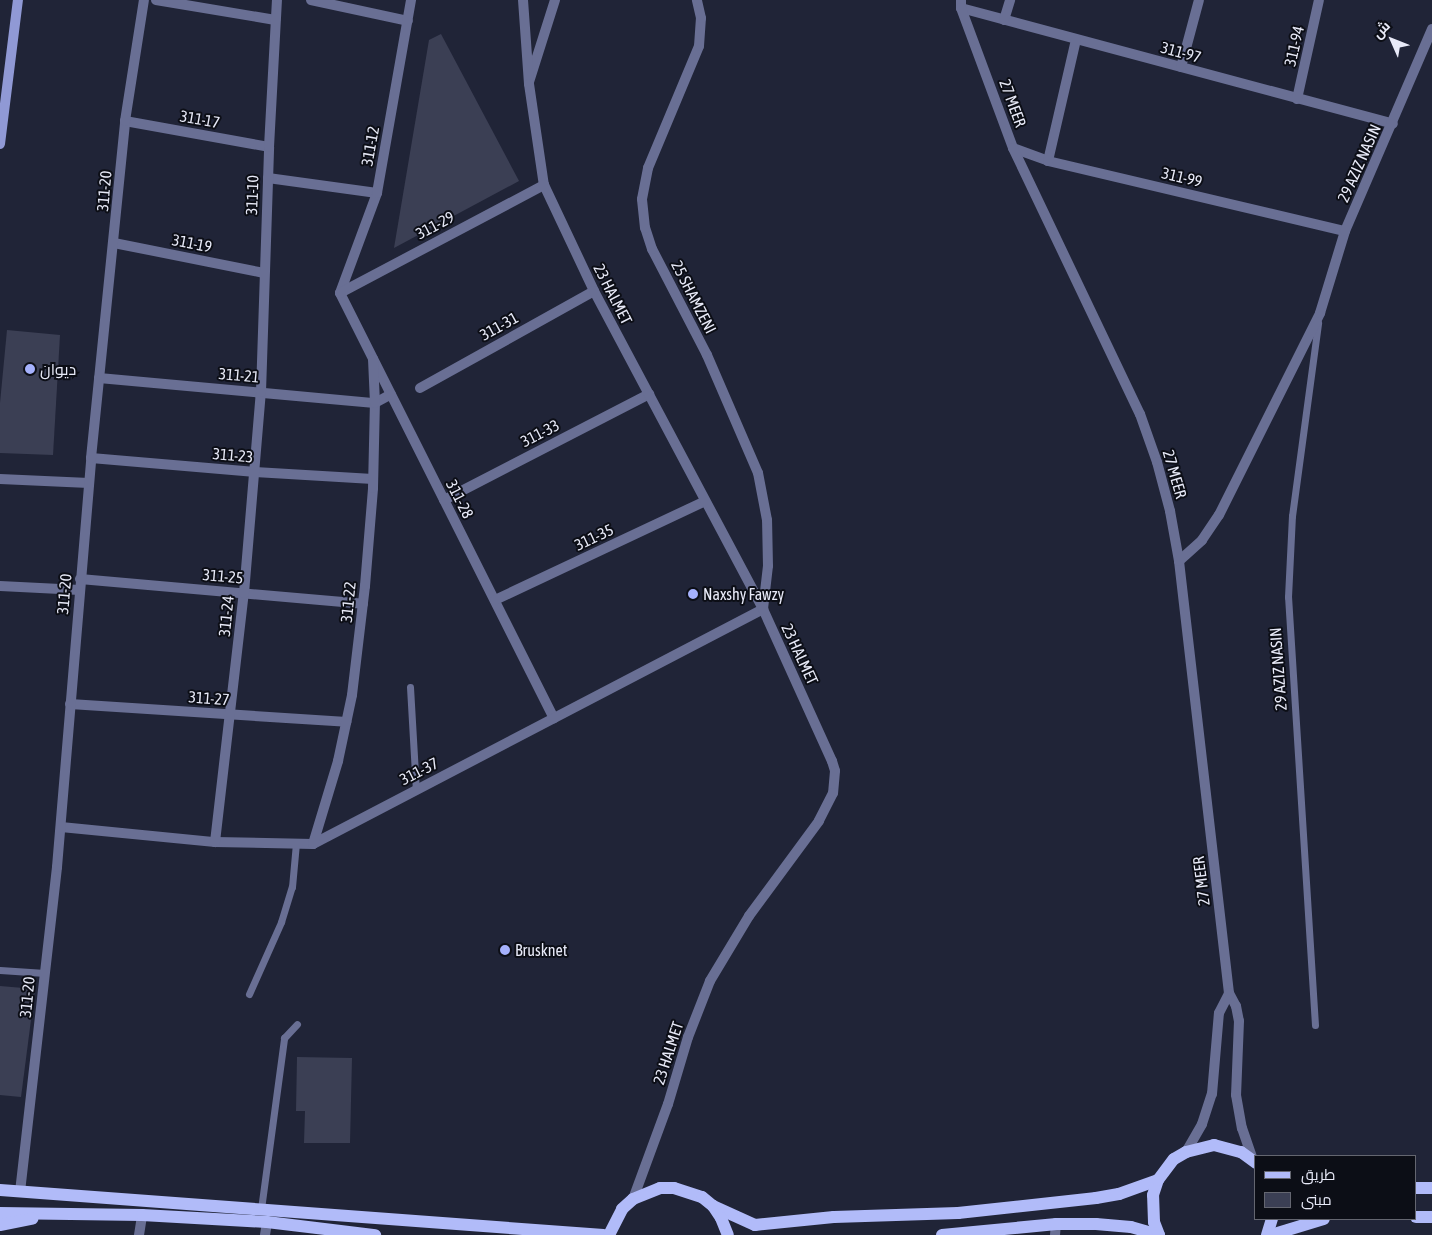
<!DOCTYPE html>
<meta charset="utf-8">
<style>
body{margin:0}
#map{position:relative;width:1432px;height:1235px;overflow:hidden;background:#202437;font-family:"Asap Condensed",Cairo,sans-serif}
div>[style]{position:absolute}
.building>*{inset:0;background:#3b3f54}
.service>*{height:7px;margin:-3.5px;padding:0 3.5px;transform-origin:3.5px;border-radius:3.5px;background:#696f94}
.minor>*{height:10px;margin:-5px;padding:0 5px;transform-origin:5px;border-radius:5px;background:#696f94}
.tertiary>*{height:10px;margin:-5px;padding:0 5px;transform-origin:5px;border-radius:5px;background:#696f94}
.secondary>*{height:10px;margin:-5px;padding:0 5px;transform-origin:5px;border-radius:5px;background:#9099d5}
.primary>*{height:12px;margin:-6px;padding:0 6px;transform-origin:6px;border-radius:6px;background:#b1bbf9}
.dots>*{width:14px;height:14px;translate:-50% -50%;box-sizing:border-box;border:2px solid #0c0e16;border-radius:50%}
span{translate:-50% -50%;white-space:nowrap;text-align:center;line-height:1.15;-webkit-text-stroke:4px #0c0e16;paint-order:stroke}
.street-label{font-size:16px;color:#e8eaf8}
.poi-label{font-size:16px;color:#e8eaf8}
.left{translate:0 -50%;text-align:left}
.legend{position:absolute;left:1254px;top:1155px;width:162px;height:65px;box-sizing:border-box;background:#0c0e16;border:1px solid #646670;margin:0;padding:6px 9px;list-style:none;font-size:15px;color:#e8eaf8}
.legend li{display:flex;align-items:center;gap:10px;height:25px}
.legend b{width:25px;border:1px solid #646670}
.north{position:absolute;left:1367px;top:15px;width:50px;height:50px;-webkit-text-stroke:4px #0c0e16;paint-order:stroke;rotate:314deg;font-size:14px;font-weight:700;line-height:20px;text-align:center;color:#e8eaf8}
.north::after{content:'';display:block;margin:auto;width:18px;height:22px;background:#e8eaf8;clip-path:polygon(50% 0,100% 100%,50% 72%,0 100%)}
</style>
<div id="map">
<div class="building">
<div style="clip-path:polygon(441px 34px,519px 181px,394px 248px,429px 40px)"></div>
<div style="clip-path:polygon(7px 330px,60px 335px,53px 455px,0 453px,0 403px)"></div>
<div style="clip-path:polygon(0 986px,35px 989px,21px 1097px,0 1095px)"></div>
<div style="clip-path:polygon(297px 1057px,352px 1058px,350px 1143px,304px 1143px,305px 1111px,296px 1111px)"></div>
</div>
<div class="service">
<div style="left:410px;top:687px;width:103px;rotate:86.7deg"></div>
<div style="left:0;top:970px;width:45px;rotate:3.8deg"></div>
<div style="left:249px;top:994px;width:79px;rotate:-66deg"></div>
<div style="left:281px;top:922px;width:37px;rotate:-73deg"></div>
<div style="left:292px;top:887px;width:44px;rotate:-84.8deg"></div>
<div style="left:1315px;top:1025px;width:429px;rotate:-93.6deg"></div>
<div style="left:1288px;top:597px;width:81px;rotate:-87.2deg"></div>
<div style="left:1292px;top:516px;width:195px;rotate:-82.3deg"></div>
<div style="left:261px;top:1209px;width:173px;rotate:-82.3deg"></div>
<div style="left:284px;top:1038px;width:19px;rotate:-47deg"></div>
</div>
<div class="minor">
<div style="left:156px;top:0;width:121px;rotate:9.5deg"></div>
<div style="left:311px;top:0;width:99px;rotate:12.2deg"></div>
<div style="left:961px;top:8px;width:447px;rotate:15deg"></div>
<div style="left:1004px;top:20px;width:21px;rotate:-73deg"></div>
<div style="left:1181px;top:67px;width:69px;rotate:-75deg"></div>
<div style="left:529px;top:82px;width:86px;rotate:-72.4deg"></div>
<div style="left:1297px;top:99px;width:101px;rotate:-77.5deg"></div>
<div style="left:125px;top:121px;width:146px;rotate:10.2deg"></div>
<div style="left:1013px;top:148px;width:37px;rotate:20deg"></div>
<div style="left:1048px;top:161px;width:305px;rotate:13.3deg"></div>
<div style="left:1048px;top:161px;width:124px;rotate:-77deg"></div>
<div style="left:268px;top:178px;width:110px;rotate:7.8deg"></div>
<div style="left:114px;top:243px;width:153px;rotate:11.3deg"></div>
<div style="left:340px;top:293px;width:476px;rotate:63.3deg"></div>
<div style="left:340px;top:293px;width:107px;rotate:-69.7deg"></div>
<div style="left:377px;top:193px;width:196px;rotate:-80deg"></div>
<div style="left:340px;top:293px;width:231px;rotate:-27.9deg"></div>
<div style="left:99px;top:378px;width:277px;rotate:5.2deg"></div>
<div style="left:375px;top:403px;width:18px;rotate:-29deg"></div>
<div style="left:420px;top:388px;width:199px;rotate:-29.1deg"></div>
<div style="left:91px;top:458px;width:165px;rotate:4.9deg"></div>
<div style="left:255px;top:472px;width:118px;rotate:3.4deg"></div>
<div style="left:0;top:479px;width:89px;rotate:2.6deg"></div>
<div style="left:444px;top:500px;width:231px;rotate:-27.3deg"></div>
<div style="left:80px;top:579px;width:284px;rotate:5deg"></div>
<div style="left:0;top:586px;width:80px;rotate:2.9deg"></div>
<div style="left:495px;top:600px;width:232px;rotate:-25.2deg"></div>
<div style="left:70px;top:704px;width:277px;rotate:3.7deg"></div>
<div style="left:61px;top:827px;width:155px;rotate:5.6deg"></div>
<div style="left:215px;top:842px;width:98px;rotate:1.2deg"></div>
<div style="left:313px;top:844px;width:508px;rotate:-27.57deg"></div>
<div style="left:763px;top:609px;width:43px;rotate:-83.4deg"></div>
<div style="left:768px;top:566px;width:46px;rotate:-91.2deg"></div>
<div style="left:767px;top:520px;width:48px;rotate:-100.8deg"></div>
<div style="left:758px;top:473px;width:129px;rotate:-113.4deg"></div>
<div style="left:707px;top:355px;width:119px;rotate:-117.4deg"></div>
<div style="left:652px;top:249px;width:22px;rotate:-108deg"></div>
<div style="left:645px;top:228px;width:29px;rotate:-96deg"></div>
<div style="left:642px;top:199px;width:32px;rotate:-79deg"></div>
<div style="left:648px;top:168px;width:132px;rotate:-67.3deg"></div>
<div style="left:699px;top:46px;width:28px;rotate:-86deg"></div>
<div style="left:701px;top:18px;width:18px;rotate:-103deg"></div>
<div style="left:215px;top:842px;width:251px;rotate:-83.4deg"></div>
<div style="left:244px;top:593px;width:202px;rotate:-85.2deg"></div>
<div style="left:261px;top:392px;width:245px;rotate:-88.1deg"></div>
<div style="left:269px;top:147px;width:147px;rotate:-86.9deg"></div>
<div style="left:313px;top:844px;width:87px;rotate:-73.2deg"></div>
<div style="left:338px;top:761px;width:67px;rotate:-78deg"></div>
<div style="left:352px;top:695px;width:110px;rotate:-83.2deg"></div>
<div style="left:365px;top:586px;width:98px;rotate:-85.3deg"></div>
<div style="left:373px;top:488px;width:85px;rotate:-88.7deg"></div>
<div style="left:375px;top:403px;width:44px;rotate:-92.6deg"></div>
<div style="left:20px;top:1192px;width:327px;rotate:-83.5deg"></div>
<div style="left:57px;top:867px;width:410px;rotate:-85.2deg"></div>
<div style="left:91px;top:458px;width:339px;rotate:-84.2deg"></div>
<div style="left:125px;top:121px;width:122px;rotate:-81.1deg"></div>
<div style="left:139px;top:1235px;width:20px;rotate:-81deg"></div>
<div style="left:265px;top:1235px;width:13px;rotate:-81deg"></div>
<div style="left:1055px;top:1235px;width:11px;rotate:-85deg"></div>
</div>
<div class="tertiary">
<div style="left:523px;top:0;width:84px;rotate:85.9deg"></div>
<div style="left:529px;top:84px;width:102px;rotate:81.6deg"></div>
<div style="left:544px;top:185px;width:117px;rotate:64.7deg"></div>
<div style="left:594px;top:291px;width:360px;rotate:62deg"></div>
<div style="left:763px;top:609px;width:167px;rotate:65.6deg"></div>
<div style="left:832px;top:761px;width:10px;rotate:73deg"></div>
<div style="left:835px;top:771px;width:22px;rotate:95deg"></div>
<div style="left:833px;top:793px;width:31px;rotate:117deg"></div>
<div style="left:819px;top:821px;width:118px;rotate:126.4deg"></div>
<div style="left:749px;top:916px;width:76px;rotate:121deg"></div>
<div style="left:710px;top:981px;width:60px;rotate:111.4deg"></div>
<div style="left:688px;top:1037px;width:70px;rotate:106.6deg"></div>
<div style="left:668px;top:1104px;width:101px;rotate:110.2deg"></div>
<div style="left:961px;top:0;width:8px;rotate:90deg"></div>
<div style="left:961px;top:8px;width:149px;rotate:69.6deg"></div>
<div style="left:1013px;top:148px;width:295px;rotate:64.5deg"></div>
<div style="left:1140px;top:414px;width:51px;rotate:70.5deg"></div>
<div style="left:1157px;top:462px;width:51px;rotate:75.1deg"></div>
<div style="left:1170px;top:511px;width:51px;rotate:79.8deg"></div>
<div style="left:1179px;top:561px;width:435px;rotate:83.4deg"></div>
<div style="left:1229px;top:993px;width:15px;rotate:62deg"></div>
<div style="left:1236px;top:1006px;width:15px;rotate:79deg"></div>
<div style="left:1239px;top:1021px;width:74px;rotate:92.3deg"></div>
<div style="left:1236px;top:1095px;width:34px;rotate:80deg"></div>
<div style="left:1242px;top:1128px;width:34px;rotate:71deg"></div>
<div style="left:1179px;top:561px;width:31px;rotate:-42deg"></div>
<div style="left:1202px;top:540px;width:30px;rotate:-56deg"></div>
<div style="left:1219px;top:515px;width:226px;rotate:-63.4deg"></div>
<div style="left:1320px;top:313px;width:86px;rotate:-73deg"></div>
<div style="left:1345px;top:231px;width:220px;rotate:-66.7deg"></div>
<div style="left:1186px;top:1152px;width:32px;rotate:-60deg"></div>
<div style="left:1202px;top:1124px;width:32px;rotate:-72deg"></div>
<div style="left:1212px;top:1094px;width:81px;rotate:-85.1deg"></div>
<div style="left:1219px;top:1013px;width:22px;rotate:-63deg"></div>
</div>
<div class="secondary">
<div style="left:0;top:144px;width:145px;rotate:-82.9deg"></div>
</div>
<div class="primary">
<div style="left:1416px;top:1188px;width:16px"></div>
<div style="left:0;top:1190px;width:605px;rotate:4.27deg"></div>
<div style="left:713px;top:1206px;width:46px;rotate:24.3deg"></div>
<div style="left:755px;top:1225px;width:79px;rotate:-5.8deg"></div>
<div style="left:834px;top:1217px;width:124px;rotate:-1.8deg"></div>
<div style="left:958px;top:1213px;width:139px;rotate:-6.2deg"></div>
<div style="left:1096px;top:1198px;width:23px;rotate:-10deg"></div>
<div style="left:1119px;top:1194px;width:41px;rotate:-19.7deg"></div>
<div style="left:0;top:1213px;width:142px;rotate:0.8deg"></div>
<div style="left:142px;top:1215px;width:125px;rotate:3.2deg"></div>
<div style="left:267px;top:1222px;width:109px;rotate:6.9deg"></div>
<div style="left:1416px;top:1217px;width:16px"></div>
<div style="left:0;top:1225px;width:33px;rotate:-11deg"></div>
<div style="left:609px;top:1235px;width:29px;rotate:-63deg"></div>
<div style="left:622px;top:1209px;width:15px;rotate:-42deg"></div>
<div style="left:633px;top:1199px;width:29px;rotate:-22deg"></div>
<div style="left:660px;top:1188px;width:14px"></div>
<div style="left:674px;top:1188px;width:29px;rotate:18deg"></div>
<div style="left:702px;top:1197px;width:14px;rotate:39deg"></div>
<div style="left:713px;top:1206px;width:14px;rotate:56deg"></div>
<div style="left:721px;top:1218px;width:18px;rotate:68deg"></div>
<div style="left:942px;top:1235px;width:115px;rotate:-5.5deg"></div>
<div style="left:1056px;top:1224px;width:40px"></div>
<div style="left:1096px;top:1224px;width:35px;rotate:5deg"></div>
<div style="left:1131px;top:1227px;width:29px;rotate:16deg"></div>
<div style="left:1159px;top:1235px;width:14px;rotate:-111deg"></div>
<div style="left:1154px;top:1222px;width:27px;rotate:-92deg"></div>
<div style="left:1153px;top:1195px;width:16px;rotate:-72deg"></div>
<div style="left:1158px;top:1180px;width:26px;rotate:-53deg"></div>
<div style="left:1174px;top:1159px;width:14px;rotate:-30deg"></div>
<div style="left:1186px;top:1152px;width:29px;rotate:-14deg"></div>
<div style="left:1214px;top:1145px;width:28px;rotate:15deg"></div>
<div style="left:1241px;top:1152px;width:19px;rotate:36deg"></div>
<div style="left:1267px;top:1235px;width:17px;rotate:-73deg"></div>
<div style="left:1271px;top:1235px;width:55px;rotate:-16.8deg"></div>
</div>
<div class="dots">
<div style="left:30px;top:369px;background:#a5b1fc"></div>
<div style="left:693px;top:594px;background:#a5b1fc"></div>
<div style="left:505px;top:950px;background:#a5b1fc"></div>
</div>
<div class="street-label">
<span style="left:1294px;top:46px;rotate:-77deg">311-94</span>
<span style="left:1181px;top:52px;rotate:15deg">311-97</span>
<span style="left:1013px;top:103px;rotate:70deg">27 MEER</span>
<span style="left:200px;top:119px;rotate:10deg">311-17</span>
<span style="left:370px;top:146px;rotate:-80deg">311-12</span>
<span style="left:1359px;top:163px;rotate:-66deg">29 AZIZ NASIN</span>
<span style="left:1182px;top:177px;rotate:13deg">311-99</span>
<span style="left:104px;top:191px;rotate:-85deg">311-20</span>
<span style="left:252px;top:195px;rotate:-88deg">311-10</span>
<span style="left:435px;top:225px;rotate:-28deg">311-29</span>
<span style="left:192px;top:243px;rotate:11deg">311-19</span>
<span style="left:613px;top:294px;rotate:63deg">23 HALMET</span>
<span style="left:694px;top:297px;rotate:63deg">25 SHAMZENI</span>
<span style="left:499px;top:326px;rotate:-29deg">311-31</span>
<span style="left:239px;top:375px;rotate:5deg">311-21</span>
<span style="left:540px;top:433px;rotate:-27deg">311-33</span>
<span style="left:233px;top:455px;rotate:5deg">311-23</span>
<span style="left:1175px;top:474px;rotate:74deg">27 MEER</span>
<span style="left:460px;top:499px;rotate:63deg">311-28</span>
<span style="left:594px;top:537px;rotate:-25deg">311-35</span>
<span style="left:223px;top:576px;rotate:5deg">311-25</span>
<span style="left:64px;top:594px;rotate:-85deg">311-20</span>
<span style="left:348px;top:602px;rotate:-84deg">311-22</span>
<span style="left:226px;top:616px;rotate:-84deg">311-24</span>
<span style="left:800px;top:654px;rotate:65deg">23 HALMET</span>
<span style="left:1278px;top:669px;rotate:-94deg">29 AZIZ NASIN</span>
<span style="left:209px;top:698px;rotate:4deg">311-27</span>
<span style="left:419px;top:771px;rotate:-27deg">311-37</span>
<span style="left:1201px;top:881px;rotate:-97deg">27 MEER</span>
<span style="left:27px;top:997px;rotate:-84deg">311-20</span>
<span style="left:668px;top:1053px;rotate:-72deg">23 HALMET</span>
</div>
<div class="poi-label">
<span class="left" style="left:40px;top:369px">دیوان</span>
<span class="left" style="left:703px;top:594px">Naxshy Fawzy</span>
<span class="left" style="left:515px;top:950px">Brusknet</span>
</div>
<ul class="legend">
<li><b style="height:6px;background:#b1bbf9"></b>طريق</li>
<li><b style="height:14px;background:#3b3f54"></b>مبنى</li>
</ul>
<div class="north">ش</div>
</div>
